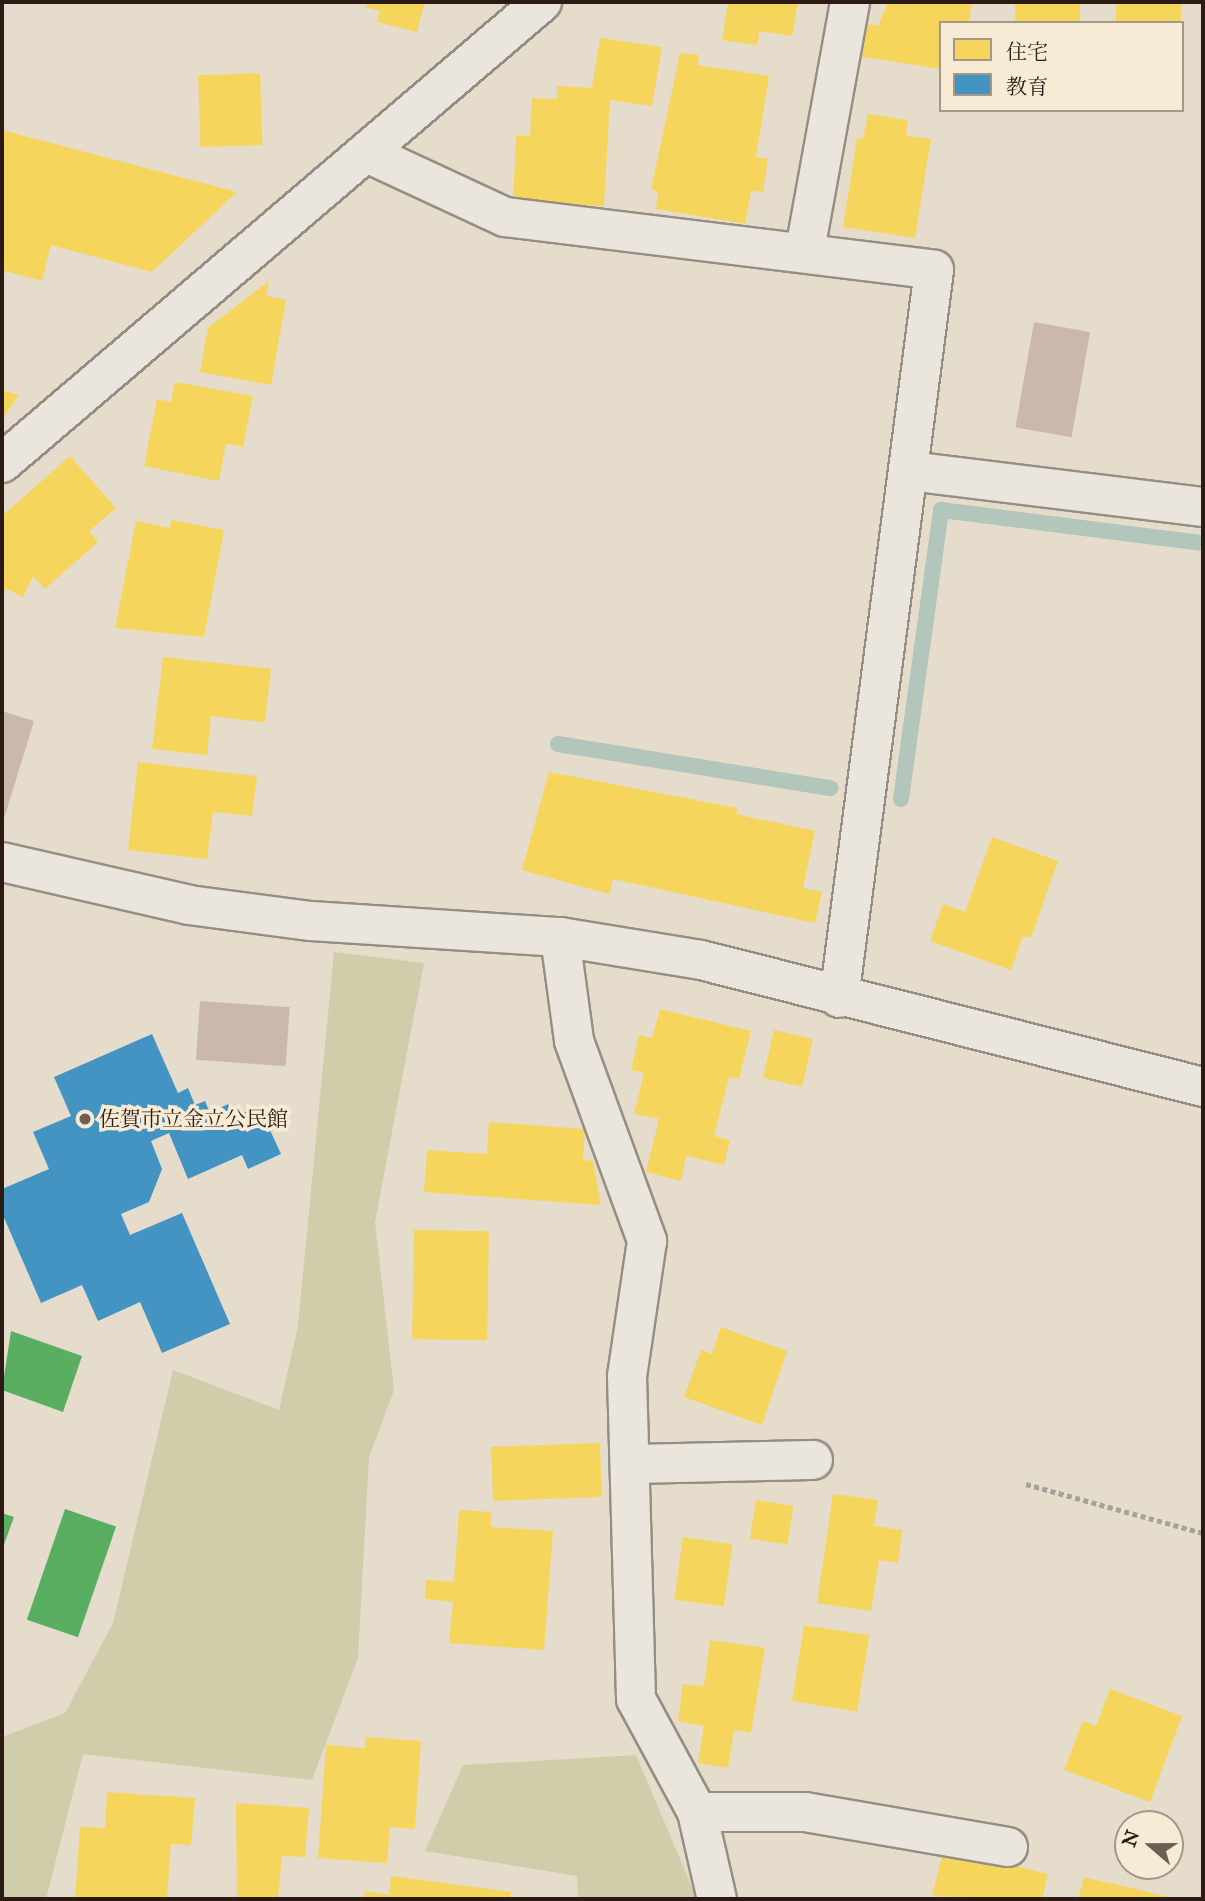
<!DOCTYPE html>
<meta charset="utf-8">
<style>
body{margin:0}
#map{position:relative;width:1205px;height:1901px;overflow:hidden;background:#e6dccb;font-family:"IM FELL Great Primer","Noto Serif JP",serif}
div>[style]{position:absolute}
.green>*{inset:0;background:#d0cdab}
.homes>*{inset:0;background:#f6d55c;transform-origin:0 0}
.schools>*{inset:0;background:#4393c3}
.public>*{inset:0;background:#5aae61;transform-origin:0 0}
.stream>*{height:16px;margin:-8px;padding:0 8px;transform-origin:8px;border-radius:8px;background:#b2c6bc}
.building>*{inset:0;background:#cab9ab;transform-origin:0 0}
.path>*{height:4.5px;margin-top:-2.25px;transform-origin:0;background:repeating-linear-gradient(90deg,#a7a19b 0 5px,transparent 0 8.5px)}
.roads{filter:drop-shadow(2px 0 #968e84) drop-shadow(-2px 0 #968e84) drop-shadow(0 2px #968e84) drop-shadow(0 -2px #968e84)}
.minor>*{height:38px;margin:-19px;padding:0 19px;transform-origin:19px;border-radius:19px;background:#ebe6dd}
.dots>*{width:19px;height:19px;translate:-50% -50%;box-sizing:border-box;border:4px solid #f7ebd5;border-radius:50%}
span{translate:-50% -50%;white-space:nowrap;text-align:center;line-height:1.15;-webkit-text-stroke:7px #f7ebd5;paint-order:stroke}
.poi-label{font-size:21px;color:#2c1b14}
.left{translate:0 -50%;text-align:left}
.frame{position:absolute;inset:0;border:4px solid #2c1b14;pointer-events:none}
.legend{position:absolute;left:939px;top:21px;width:245px;height:91px;box-sizing:border-box;background:#f7ebd5;border:2px solid #a69888;margin:0;padding:9px 12px;list-style:none;font-size:21px;color:#2c1b14}
.legend li{display:flex;align-items:center;gap:14px;height:35px}
.legend b{width:35px;border:2px solid #a69888}
.north{position:absolute;left:1114px;top:1810px;width:70px;height:70px;box-sizing:border-box;background:#f7ebd5;border:2px solid #a69888;border-radius:50%;rotate:290deg;font-size:19px;font-weight:700;line-height:28px;text-align:center;color:#2c1b14}
.north::after{content:'';display:block;margin:auto;width:24px;height:32px;background:#6d5f54;clip-path:polygon(50% 0,100% 100%,50% 72%,0 100%)}
</style>
<div id="map">
<div class="green">
<div style="clip-path:polygon(334px 952px,424px 963px,375px 1222px,394px 1390px,369px 1457px,358px 1658px,312px 1780px,83px 1754px,46px 1899px,2px 1899px,2px 1737px,65px 1713px,113px 1623px,173px 1370px,279px 1410px,298px 1326px)"></div>
<div style="clip-path:polygon(636px 1755px,697px 1899px,578px 1899px,577px 1876px,425px 1851px,463px 1765px)"></div>
</div>
<div class="homes">
<div style="clip-path:polygon(366px 2px,425px 2px,417px 32px,377px 22px,380px 11px,365px 7px)"></div>
<div style="clip-path:polygon(728px 2px,798px 2px,792px 36px,760px 31px,757px 45px,722px 40px)"></div>
<div style="clip-path:polygon(888px 2px,972px 2px,969px 23px,941px 23px,941px 69px,858px 56px,864px 24px,878px 26px)"></div>
<div style="left:1015px;top:2px;width:65px;height:21px"></div>
<div style="left:1116px;top:2px;width:65px;height:21px"></div>
<div style="clip-path:polygon(600px 38px,662px 47px,652px 106px,610px 100px,604px 206px,513px 202px,516px 135px,530px 136px,532px 98px,557px 99px,557px 86px,592px 88px)"></div>
<div style="clip-path:polygon(680px 53px,699px 55px,698px 65px,769px 76px,756px 157px,768px 159px,763px 192px,751px 191px,745px 224px,656px 209px,658px 191px,651px 190px)"></div>
<div style="left:260px;top:73px;width:72px;height:62px;rotate:88deg"></div>
<div style="clip-path:polygon(868px 114px,908px 120px,906px 136px,931px 139px,915px 238px,843px 227px,857px 138px,863px 139px)"></div>
<div style="clip-path:polygon(2px 130px,237px 192px,152px 272px,51px 245px,42px 281px,2px 270px)"></div>
<div style="clip-path:polygon(269px 281px,266px 296px,286px 300px,271px 385px,200px 372px,208px 328px)"></div>
<div style="clip-path:polygon(175px 382px,253px 396px,243px 447px,226px 444px,219px 481px,144px 466px,157px 399px,171px 402px)"></div>
<div style="clip-path:polygon(2px 390px,19px 395px,2px 419px)"></div>
<div style="clip-path:polygon(70px 456px,116px 508px,89px 531px,98px 542px,45px 589px,33px 576px,23px 597px,2px 587px,2px 516px)"></div>
<div style="clip-path:polygon(171px 520px,224px 530px,204px 637px,115px 628px,136px 521px,170px 528px)"></div>
<div style="clip-path:polygon(163px 657px,271px 669px,265px 722px,211px 716px,207px 755px,152px 749px)"></div>
<div style="clip-path:polygon(138px 762px,257px 776px,252px 816px,213px 812px,207px 859px,128px 850px)"></div>
<div style="clip-path:polygon(549px 772px,738px 808px,736px 814px,815px 831px,803px 888px,822px 892px,815px 923px,613px 879px,609px 894px,522px 870px)"></div>
<div style="clip-path:polygon(992px 837px,1058px 861px,1031px 938px,1023px 936px,1011px 970px,930px 941px,943px 904px,965px 912px)"></div>
<div style="clip-path:polygon(660px 1009px,751px 1031px,739px 1079px,729px 1077px,714px 1136px,730px 1140px,724px 1165px,686px 1156px,681px 1181px,646px 1172px,659px 1119px,634px 1114px,644px 1073px,631px 1070px,639px 1035px,652px 1038px)"></div>
<div style="left:774px;top:1030px;width:40px;height:49px;rotate:13deg"></div>
<div style="clip-path:polygon(489px 1122px,585px 1129px,583px 1160px,593px 1161px,601px 1205px,424px 1192px,427px 1150px,487px 1154px)"></div>
<div style="left:414px;top:1230px;width:75px;height:109px;rotate:1deg"></div>
<div style="clip-path:polygon(721px 1327px,787px 1351px,762px 1425px,684px 1397px,701px 1350px,712px 1354px)"></div>
<div style="left:600px;top:1443px;width:54px;height:109px;rotate:88deg"></div>
<div style="clip-path:polygon(833px 1494px,878px 1500px,874px 1526px,902px 1530px,898px 1563px,879px 1560px,871px 1611px,817px 1603px)"></div>
<div style="left:756px;top:1500px;width:38px;height:39px;rotate:9deg"></div>
<div style="clip-path:polygon(459px 1510px,491px 1512px,491px 1527px,553px 1531px,544px 1650px,449px 1643px,453px 1602px,425px 1599px,426px 1580px,454px 1582px)"></div>
<div style="left:683px;top:1537px;width:50px;height:63px;rotate:8deg"></div>
<div style="left:804px;top:1625px;width:66px;height:77px;rotate:9deg"></div>
<div style="clip-path:polygon(710px 1640px,765px 1648px,751px 1733px,734px 1730px,728px 1768px,698px 1763px,704px 1726px,678px 1721px,683px 1684px,704px 1686px)"></div>
<div style="clip-path:polygon(1110px 1689px,1182px 1716px,1150px 1802px,1064px 1770px,1083px 1721px,1096px 1726px)"></div>
<div style="clip-path:polygon(365px 1737px,421px 1741px,415px 1829px,390px 1827px,387px 1863px,318px 1858px,326px 1745px,365px 1748px)"></div>
<div style="clip-path:polygon(107px 1792px,195px 1798px,191px 1845px,171px 1844px,167px 1899px,75px 1899px,80px 1827px,105px 1828px)"></div>
<div style="clip-path:polygon(236px 1803px,309px 1808px,305px 1857px,282px 1856px,278px 1899px,237px 1899px)"></div>
<div style="clip-path:polygon(944px 1848px,1048px 1874px,1042px 1899px,932px 1896px)"></div>
<div style="clip-path:polygon(391px 1876px,511px 1892px,510px 1899px,364px 1899px,365px 1891px,389px 1895px)"></div>
<div style="clip-path:polygon(1084px 1877px,1174px 1898px,1174px 1899px,1078px 1899px)"></div>
</div>
<div class="schools">
<div style="clip-path:polygon(152px 1034px,178px 1093px,188px 1088px,195px 1105px,205px 1101px,210px 1113px,228px 1104px,234px 1117px,259px 1106px,281px 1154px,248px 1169px,242px 1155px,188px 1179px,169px 1133px,151px 1141px,162px 1169px,149px 1202px,121px 1214px,130px 1235px,182px 1213px,230px 1324px,162px 1353px,140px 1302px,98px 1321px,82px 1285px,41px 1303px,2px 1213px,2px 1189px,49px 1169px,33px 1132px,71px 1116px,54px 1077px)"></div>
</div>
<div class="public">
<div style="clip-path:polygon(11px 1331px,82px 1356px,63px 1412px,2px 1390px)"></div>
<div style="left:65px;top:1509px;width:54px;height:117px;rotate:19deg"></div>
<div style="clip-path:polygon(2px 1513px,14px 1517px,2px 1550px)"></div>
</div>
<div class="stream">
<div style="left:558px;top:744px;width:276px;rotate:9.2deg"></div>
<div style="left:901px;top:799px;width:292px;rotate:-82.1deg"></div>
<div style="left:941px;top:510px;width:264px;rotate:7.2deg"></div>
</div>
<div class="building">
<div style="left:1034px;top:322px;width:57px;height:107px;rotate:10deg"></div>
<div style="clip-path:polygon(2px 711px,34px 721px,2px 825px)"></div>
<div style="left:200px;top:1001px;width:90px;height:59px;rotate:4deg"></div>
</div>
<div class="path">
<div style="left:1026px;top:1484px;width:184px;rotate:15.5deg"></div>
</div>
<div class="roads">
<div class="minor">
<div style="left:367px;top:153px;width:152px;rotate:24.9deg"></div>
<div style="left:505px;top:217px;width:432px;rotate:7deg"></div>
<div style="left:934px;top:270px;width:734px;rotate:97.43deg"></div>
<div style="left:805px;top:250px;width:252px;rotate:-79.7deg"></div>
<div style="left:2px;top:463px;width:710px;rotate:-40.49deg"></div>
<div style="left:909px;top:471px;width:296px;rotate:7deg"></div>
<div style="left:2px;top:862px;width:192px;rotate:12.9deg"></div>
<div style="left:189px;top:905px;width:123px;rotate:7.5deg"></div>
<div style="left:311px;top:921px;width:250px;rotate:3.7deg"></div>
<div style="left:560px;top:937px;width:143px;rotate:9.3deg"></div>
<div style="left:701px;top:960px;width:518px;rotate:14.2deg"></div>
<div style="left:560px;top:937px;width:105px;rotate:82.3deg"></div>
<div style="left:574px;top:1041px;width:213px;rotate:69.9deg"></div>
<div style="left:647px;top:1241px;width:136px;rotate:98.4deg"></div>
<div style="left:627px;top:1376px;width:323px;rotate:88.4deg"></div>
<div style="left:636px;top:1699px;width:128px;rotate:61.6deg"></div>
<div style="left:697px;top:1812px;width:89px;rotate:77.1deg"></div>
<div style="left:631px;top:1464px;width:182px;rotate:-1.3deg"></div>
<div style="left:697px;top:1812px;width:108px"></div>
<div style="left:805px;top:1812px;width:206px;rotate:9.8deg"></div>
</div>
</div>
<div class="dots">
<div style="left:85px;top:1119px;background:#6d5f54"></div>
</div>
<div class="poi-label">
<span class="left" style="left:99px;top:1119px">佐賀市立金立公民館</span>
</div>
<div class="frame"></div>
<ul class="legend">
<li><b style="height:19px;background:#f6d55c"></b>住宅</li>
<li><b style="height:19px;background:#4393c3"></b>教育</li>
</ul>
<div class="north">N</div>
</div>
